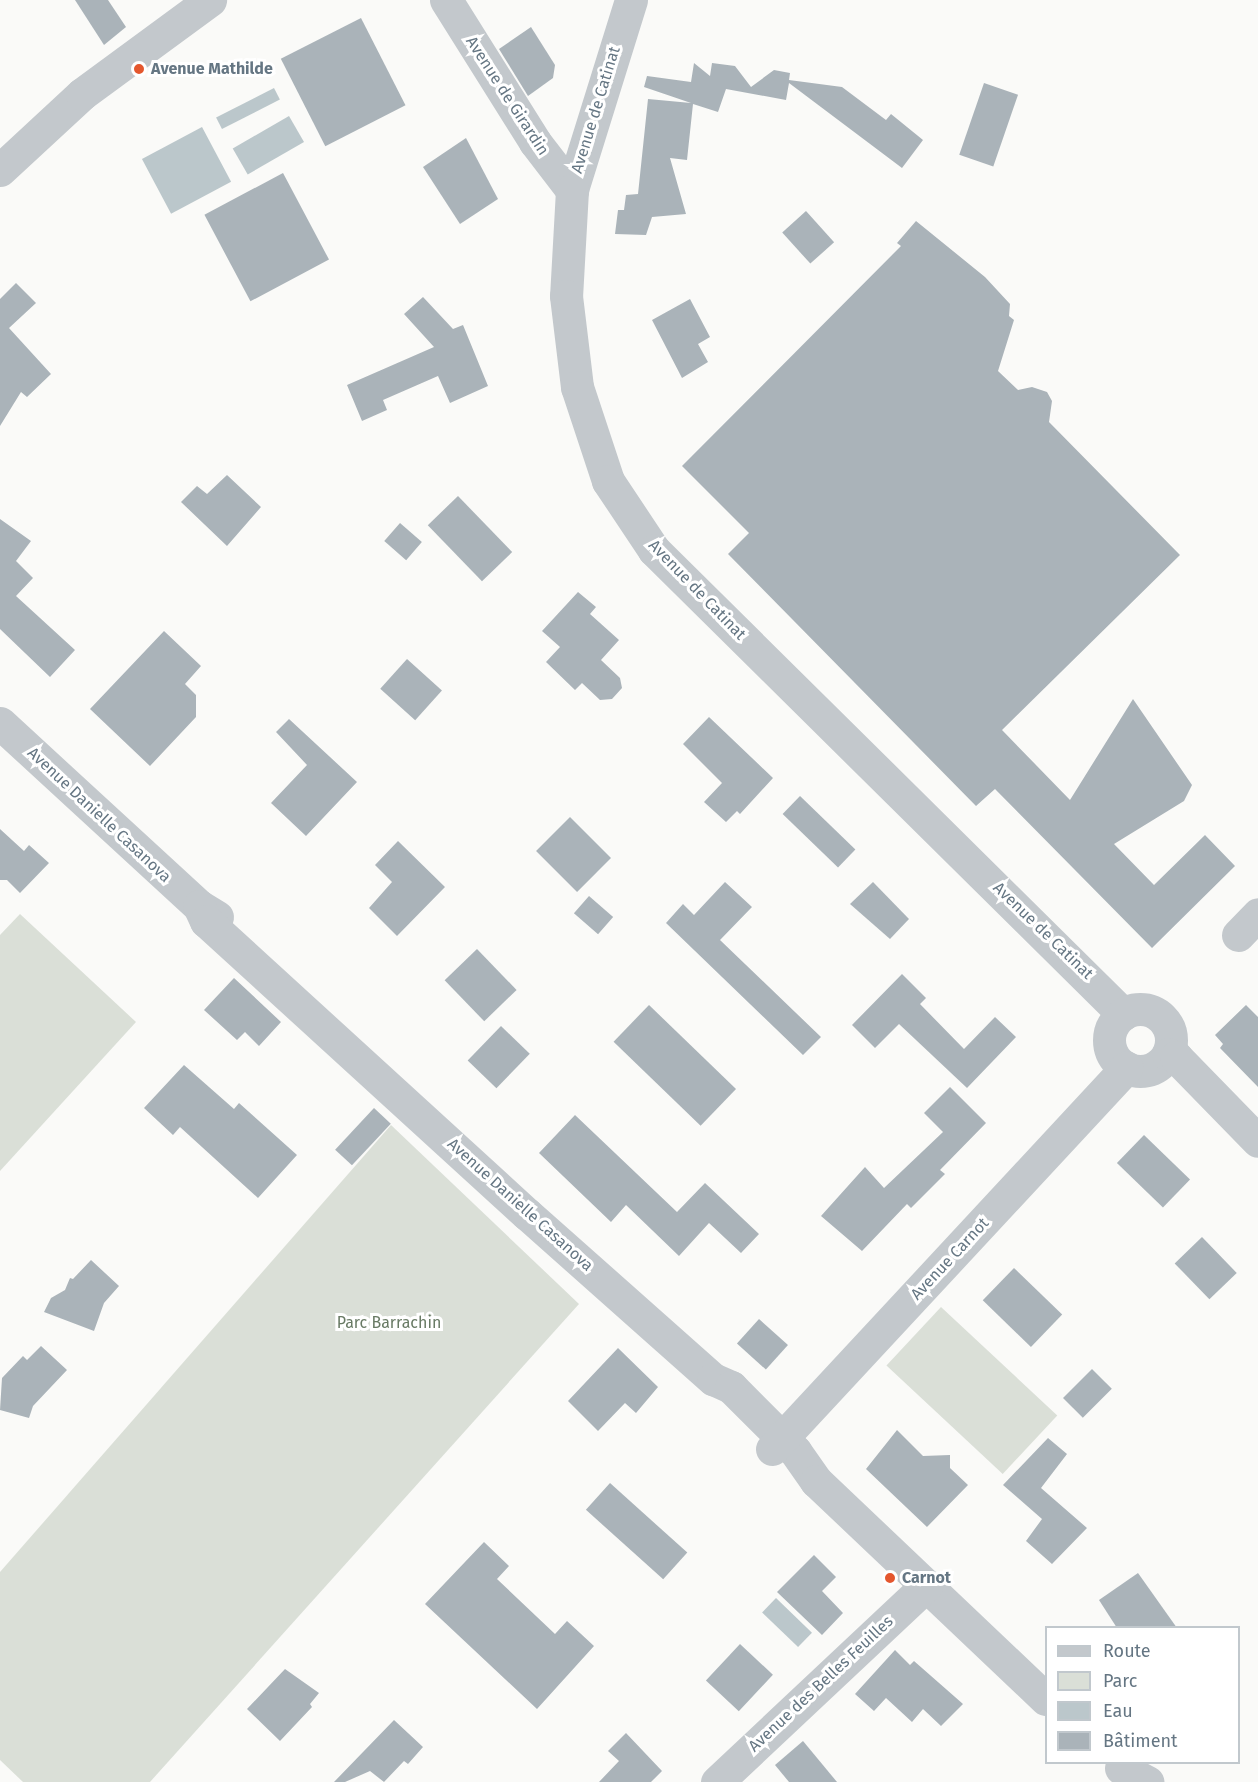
<!DOCTYPE html>
<meta charset="utf-8">
<style>
body{margin:0}
#map{position:relative;width:1258px;height:1782px;overflow:hidden;background:#fafaf8;font-family:"Fira Sans",sans-serif}
div>[style]{position:absolute}
.green>*{inset:0;background:#dadfd7;transform-origin:0 0}
.water>*{inset:0;background:#bbc7cb;transform-origin:0 0}
.building>*{inset:0;background:#aab3b9;transform-origin:0 0}
.minor>*{height:33px;margin:-16.5px;padding:0 16.5px;transform-origin:16.5px;border-radius:16.5px;background:#c3c8cc}
.minor>.ring{margin:-16.5px;padding:0;box-sizing:content-box;background:none;border:33px solid #c3c8cc;border-radius:50%}
.dots>*{width:16px;height:16px;translate:-50% -50%;box-sizing:border-box;border:3px solid #fff;border-radius:50%}
span{translate:-50% -50%;white-space:nowrap;text-align:center;line-height:1.15;-webkit-text-stroke:6px #fff;paint-order:stroke}
.poi-label{font-size:16px;color:#657683;font-weight:700}
.left{translate:0 -50%;text-align:left}
.street-label{font-size:16px;color:#657683}
.park-label{font-size:16px;color:#687a64}
.legend{position:absolute;left:1045px;top:1626px;width:195px;height:138px;box-sizing:border-box;background:#fff;border:2px solid #c1c8cd;margin:0;padding:8px 10px;list-style:none;font-size:18px;color:#657683}
.legend li{display:flex;align-items:center;gap:12px;height:30px}
.legend b{width:30px;border:2px solid #c1c8cd}
</style>
<div id="map">
<div class="green">
<div style="clip-path:polygon(20px 914px,136px 1022px,0 1171px,0 935px)"></div>
<div style="clip-path:polygon(391px 1125px,579px 1304px,150px 1782px,23px 1782px,0 1760px,0 1572px)"></div>
<div style="left:941px;top:1307px;width:159px;height:80px;rotate:43deg"></div>
</div>
<div class="water">
<div style="left:274px;top:88px;width:13px;height:65px;rotate:63deg"></div>
<div style="left:289px;top:116px;width:30px;height:65px;rotate:60deg"></div>
<div style="left:202px;top:127px;width:62px;height:68px;rotate:62deg"></div>
<div style="left:776px;top:1598px;width:50px;height:20px;rotate:44deg"></div>
</div>
<div class="building">
<div style="clip-path:polygon(75px 0,108px 0,126px 27px,104px 45px)"></div>
<div style="left:361px;top:18px;width:98px;height:90px;rotate:63deg"></div>
<div style="clip-path:polygon(531px 27px,555px 65px,553px 78px,528px 96px,499px 49px)"></div>
<div style="clip-path:polygon(694px 63px,710px 76px,712px 63px,735px 66px,751px 87px,774px 70px,790px 73px,789px 80px,842px 87px,886px 120px,891px 114px,923px 140px,902px 168px,789px 83px,786px 100px,726px 89px,718px 112px,693px 104px,687px 160px,670px 158px,686px 214px,652px 217px,646px 235px,615px 234px,618px 210px,624px 210px,626px 195px,638px 194px,648px 99px,691px 103px,644px 87px,647px 76px,691px 82px)"></div>
<div style="left:984px;top:83px;width:36px;height:76px;rotate:19deg"></div>
<div style="clip-path:polygon(466px 138px,498px 199px,460px 224px,423px 167px)"></div>
<div style="left:283px;top:173px;width:98px;height:89px;rotate:62deg"></div>
<div style="left:806px;top:211px;width:42px;height:32px;rotate:48deg"></div>
<div style="clip-path:polygon(916px 221px,985px 277px,1010px 304px,1009px 316px,1014px 320px,998px 371px,1018px 390px,1032px 387px,1047px 392px,1052px 401px,1049px 422px,1180px 555px,1002px 730px,1070px 800px,1133px 699px,1192px 785px,1184px 801px,1114px 844px,1154px 885px,1205px 835px,1235px 866px,1152px 948px,995px 789px,976px 806px,728px 554px,749px 533px,682px 466px,901px 246px,897px 243px)"></div>
<div style="clip-path:polygon(16px 283px,36px 303px,9px 328px,51px 374px,27px 397px,21px 392px,0 426px,0 299px)"></div>
<div style="clip-path:polygon(423px 297px,453px 329px,463px 325px,488px 386px,450px 403px,438px 376px,383px 400px,387px 410px,362px 421px,347px 385px,434px 347px,404px 314px)"></div>
<div style="clip-path:polygon(690px 299px,710px 337px,698px 344px,708px 362px,682px 378px,652px 320px)"></div>
<div style="clip-path:polygon(227px 475px,261px 507px,227px 546px,181px 502px,197px 486px,207px 494px)"></div>
<div style="left:458px;top:496px;width:78px;height:42px;rotate:46deg"></div>
<div style="clip-path:polygon(0 519px,31px 541px,16px 561px,33px 578px,16px 596px,75px 650px,50px 677px,0 629px)"></div>
<div style="left:400px;top:523px;width:29px;height:24px;rotate:41deg"></div>
<div style="clip-path:polygon(578px 592px,596px 607px,590px 614px,619px 640px,601px 660px,620px 678px,622px 688px,612px 699px,600px 700px,582px 683px,575px 690px,546px 662px,560px 647px,542px 631px)"></div>
<div style="clip-path:polygon(164px 631px,201px 666px,185px 684px,196px 695px,196px 717px,150px 766px,90px 709px)"></div>
<div style="left:407px;top:659px;width:47px;height:40px;rotate:42deg"></div>
<div style="clip-path:polygon(709px 717px,773px 778px,740px 814px,737px 811px,726px 822px,704px 802px,722px 783px,683px 744px)"></div>
<div style="clip-path:polygon(289px 719px,357px 782px,306px 836px,271px 803px,307px 765px,276px 732px)"></div>
<div style="left:800px;top:796px;width:77px;height:25px;rotate:44deg"></div>
<div style="left:570px;top:817px;width:58px;height:48px;rotate:45deg"></div>
<div style="clip-path:polygon(0 829px,24px 851px,29px 845px,49px 863px,20px 893px,7px 880px,0 880px)"></div>
<div style="clip-path:polygon(398px 841px,445px 887px,397px 936px,369px 908px,392px 882px,375px 865px)"></div>
<div style="clip-path:polygon(725px 882px,752px 907px,720px 940px,821px 1037px,803px 1055px,666px 923px,683px 904px,694px 915px)"></div>
<div style="clip-path:polygon(873px 882px,909px 919px,890px 939px,850px 904px)"></div>
<div style="left:589px;top:896px;width:32px;height:23px;rotate:41deg"></div>
<div style="left:477px;top:949px;width:57px;height:45px;rotate:46deg"></div>
<div style="clip-path:polygon(902px 974px,926px 998px,920px 1004px,964px 1049px,995px 1017px,1016px 1037px,967px 1088px,899px 1024px,875px 1048px,852px 1025px)"></div>
<div style="clip-path:polygon(234px 978px,281px 1022px,259px 1046px,245px 1032px,237px 1040px,204px 1010px)"></div>
<div style="left:649px;top:1005px;width:121px;height:51px;rotate:44deg"></div>
<div style="clip-path:polygon(1246px 1005px,1258px 1017px,1258px 1087px,1220px 1048px,1223px 1044px,1215px 1035px)"></div>
<div style="left:501px;top:1026px;width:40px;height:48px;rotate:44deg"></div>
<div style="clip-path:polygon(184px 1065px,234px 1109px,239px 1103px,297px 1155px,258px 1198px,180px 1127px,173px 1135px,144px 1108px)"></div>
<div style="clip-path:polygon(950px 1087px,986px 1123px,940px 1170px,945px 1174px,911px 1208px,907px 1204px,862px 1251px,821px 1216px,865px 1167px,884px 1188px,943px 1132px,924px 1113px)"></div>
<div style="left:374px;top:1108px;width:23px;height:57px;rotate:43deg"></div>
<div style="clip-path:polygon(575px 1115px,677px 1212px,705px 1183px,759px 1234px,741px 1253px,709px 1223px,679px 1256px,626px 1205px,611px 1222px,539px 1153px)"></div>
<div style="left:1144px;top:1135px;width:64px;height:39px;rotate:44deg"></div>
<div style="left:1202px;top:1237px;width:50px;height:38px;rotate:46deg"></div>
<div style="clip-path:polygon(91px 1260px,119px 1286px,104px 1303px,94px 1331px,44px 1312px,51px 1298px,65px 1290px,70px 1278px,73px 1279px)"></div>
<div style="left:1014px;top:1268px;width:67px;height:45px;rotate:44deg"></div>
<div style="left:759px;top:1319px;width:39px;height:33px;rotate:42deg"></div>
<div style="clip-path:polygon(41px 1346px,67px 1370px,33px 1406px,29px 1418px,0 1410px,2px 1378px,23px 1356px,27px 1360px)"></div>
<div style="clip-path:polygon(618px 1348px,658px 1387px,636px 1413px,625px 1403px,598px 1431px,568px 1401px)"></div>
<div style="left:1092px;top:1369px;width:28px;height:41px;rotate:45deg"></div>
<div style="clip-path:polygon(897px 1430px,923px 1456px,950px 1455px,950px 1468px,968px 1485px,927px 1527px,866px 1469px)"></div>
<div style="clip-path:polygon(1048px 1438px,1067px 1454px,1041px 1488px,1087px 1528px,1052px 1564px,1026px 1541px,1042px 1519px,1003px 1485px)"></div>
<div style="left:610px;top:1483px;width:104px;height:36px;rotate:42deg"></div>
<div style="clip-path:polygon(484px 1542px,509px 1566px,497px 1579px,555px 1634px,567px 1621px,594px 1646px,537px 1709px,425px 1604px)"></div>
<div style="clip-path:polygon(814px 1555px,836px 1577px,822px 1591px,843px 1613px,822px 1635px,777px 1592px)"></div>
<div style="clip-path:polygon(1138px 1573px,1177px 1628px,1117px 1628px,1099px 1600px)"></div>
<div style="left:740px;top:1644px;width:45px;height:50px;rotate:43deg"></div>
<div style="clip-path:polygon(895px 1650px,910px 1665px,914px 1661px,963px 1704px,941px 1726px,923px 1709px,912px 1722px,886px 1698px,874px 1711px,855px 1694px)"></div>
<div style="clip-path:polygon(285px 1669px,319px 1693px,310px 1704px,312px 1707px,280px 1741px,247px 1709px)"></div>
<div style="clip-path:polygon(394px 1720px,423px 1747px,408px 1764px,404px 1761px,384px 1782px,370px 1771px,345px 1782px,334px 1782px)"></div>
<div style="clip-path:polygon(626px 1733px,662px 1771px,651px 1782px,599px 1782px,619px 1761px,608px 1751px)"></div>
<div style="clip-path:polygon(803px 1741px,837px 1782px,789px 1782px,775px 1765px)"></div>
</div>
<div class="minor">
<div style="left:446px;top:0;width:168px;rotate:57.9deg"></div>
<div style="left:535px;top:142px;width:61px;rotate:52.4deg"></div>
<div style="left:631px;top:0;width:199px;rotate:107.3deg"></div>
<div style="left:572px;top:190px;width:106px;rotate:93.2deg"></div>
<div style="left:566px;top:296px;width:92px;rotate:83.1deg"></div>
<div style="left:577px;top:387px;width:99px;rotate:71.7deg"></div>
<div style="left:608px;top:481px;width:83px;rotate:56.3deg"></div>
<div style="left:654px;top:550px;width:660px;rotate:44.69deg"></div>
<div style="left:0;top:170px;width:112px;rotate:-42.8deg"></div>
<div style="left:82px;top:94px;width:159px;rotate:-36.3deg"></div>
<div style="left:0;top:723px;width:270px;rotate:42.6deg"></div>
<div style="left:199px;top:906px;width:21px;rotate:31deg"></div>
<div style="left:199px;top:906px;width:17px;rotate:65deg"></div>
<div style="left:206px;top:921px;width:435px;rotate:42.4deg"></div>
<div style="left:527px;top:1214px;width:249px;rotate:41.6deg"></div>
<div style="left:713px;top:1379px;width:20px;rotate:24deg"></div>
<div style="left:731px;top:1387px;width:91px;rotate:45deg"></div>
<div style="left:795px;top:1451px;width:37px;rotate:55deg"></div>
<div style="left:816px;top:1481px;width:317px;rotate:43.5deg"></div>
<div style="left:1238px;top:935px;width:29px;rotate:-46deg"></div>
<div class="ring" style="left:1109px;top:1009px;width:29px;height:29px"></div>
<div style="left:1168px;top:1054px;width:9px;rotate:21deg"></div>
<div style="left:1176px;top:1057px;width:117px;rotate:45.7deg"></div>
<div style="left:772px;top:1449px;width:521px;rotate:-47.1deg"></div>
<div style="left:1121px;top:1768px;width:30px;rotate:28deg"></div>
<div style="left:717px;top:1782px;width:287px;rotate:-43.2deg"></div>
</div>
<div class="dots">
<div style="left:139px;top:69px;background:#e4572e"></div>
<div style="left:890px;top:1578px;background:#e4572e"></div>
</div>
<div class="poi-label">
<span class="left" style="left:151px;top:69px">Avenue Mathilde</span>
<span class="left" style="left:902px;top:1578px">Carnot</span>
</div>
<div class="street-label">
<span style="left:507px;top:96px;rotate:57deg">Avenue de Girardin</span>
<span style="left:596px;top:110px;rotate:-73deg">Avenue de Catinat</span>
<span style="left:697px;top:590px;rotate:46deg">Avenue de Catinat</span>
<span style="left:99px;top:815px;rotate:43deg">Avenue Danielle Casanova</span>
<span style="left:1043px;top:931px;rotate:44deg">Avenue de Catinat</span>
<span style="left:520px;top:1205px;rotate:42deg">Avenue Danielle Casanova</span>
<span style="left:950px;top:1259px;rotate:-47deg">Avenue Carnot</span>
<span style="left:821px;top:1684px;rotate:-43deg">Avenue des Belles Feuilles</span>
</div>
<div class="park-label">
<span style="left:389px;top:1323px">Parc Barrachin</span>
</div>
<ul class="legend">
<li><b style="height:8px;background:#c3c8cc"></b>Route</li>
<li><b style="height:16px;background:#dadfd7"></b>Parc</li>
<li><b style="height:16px;background:#bbc7cb"></b>Eau</li>
<li><b style="height:16px;background:#aab3b9"></b>Bâtiment</li>
</ul>
</div>
